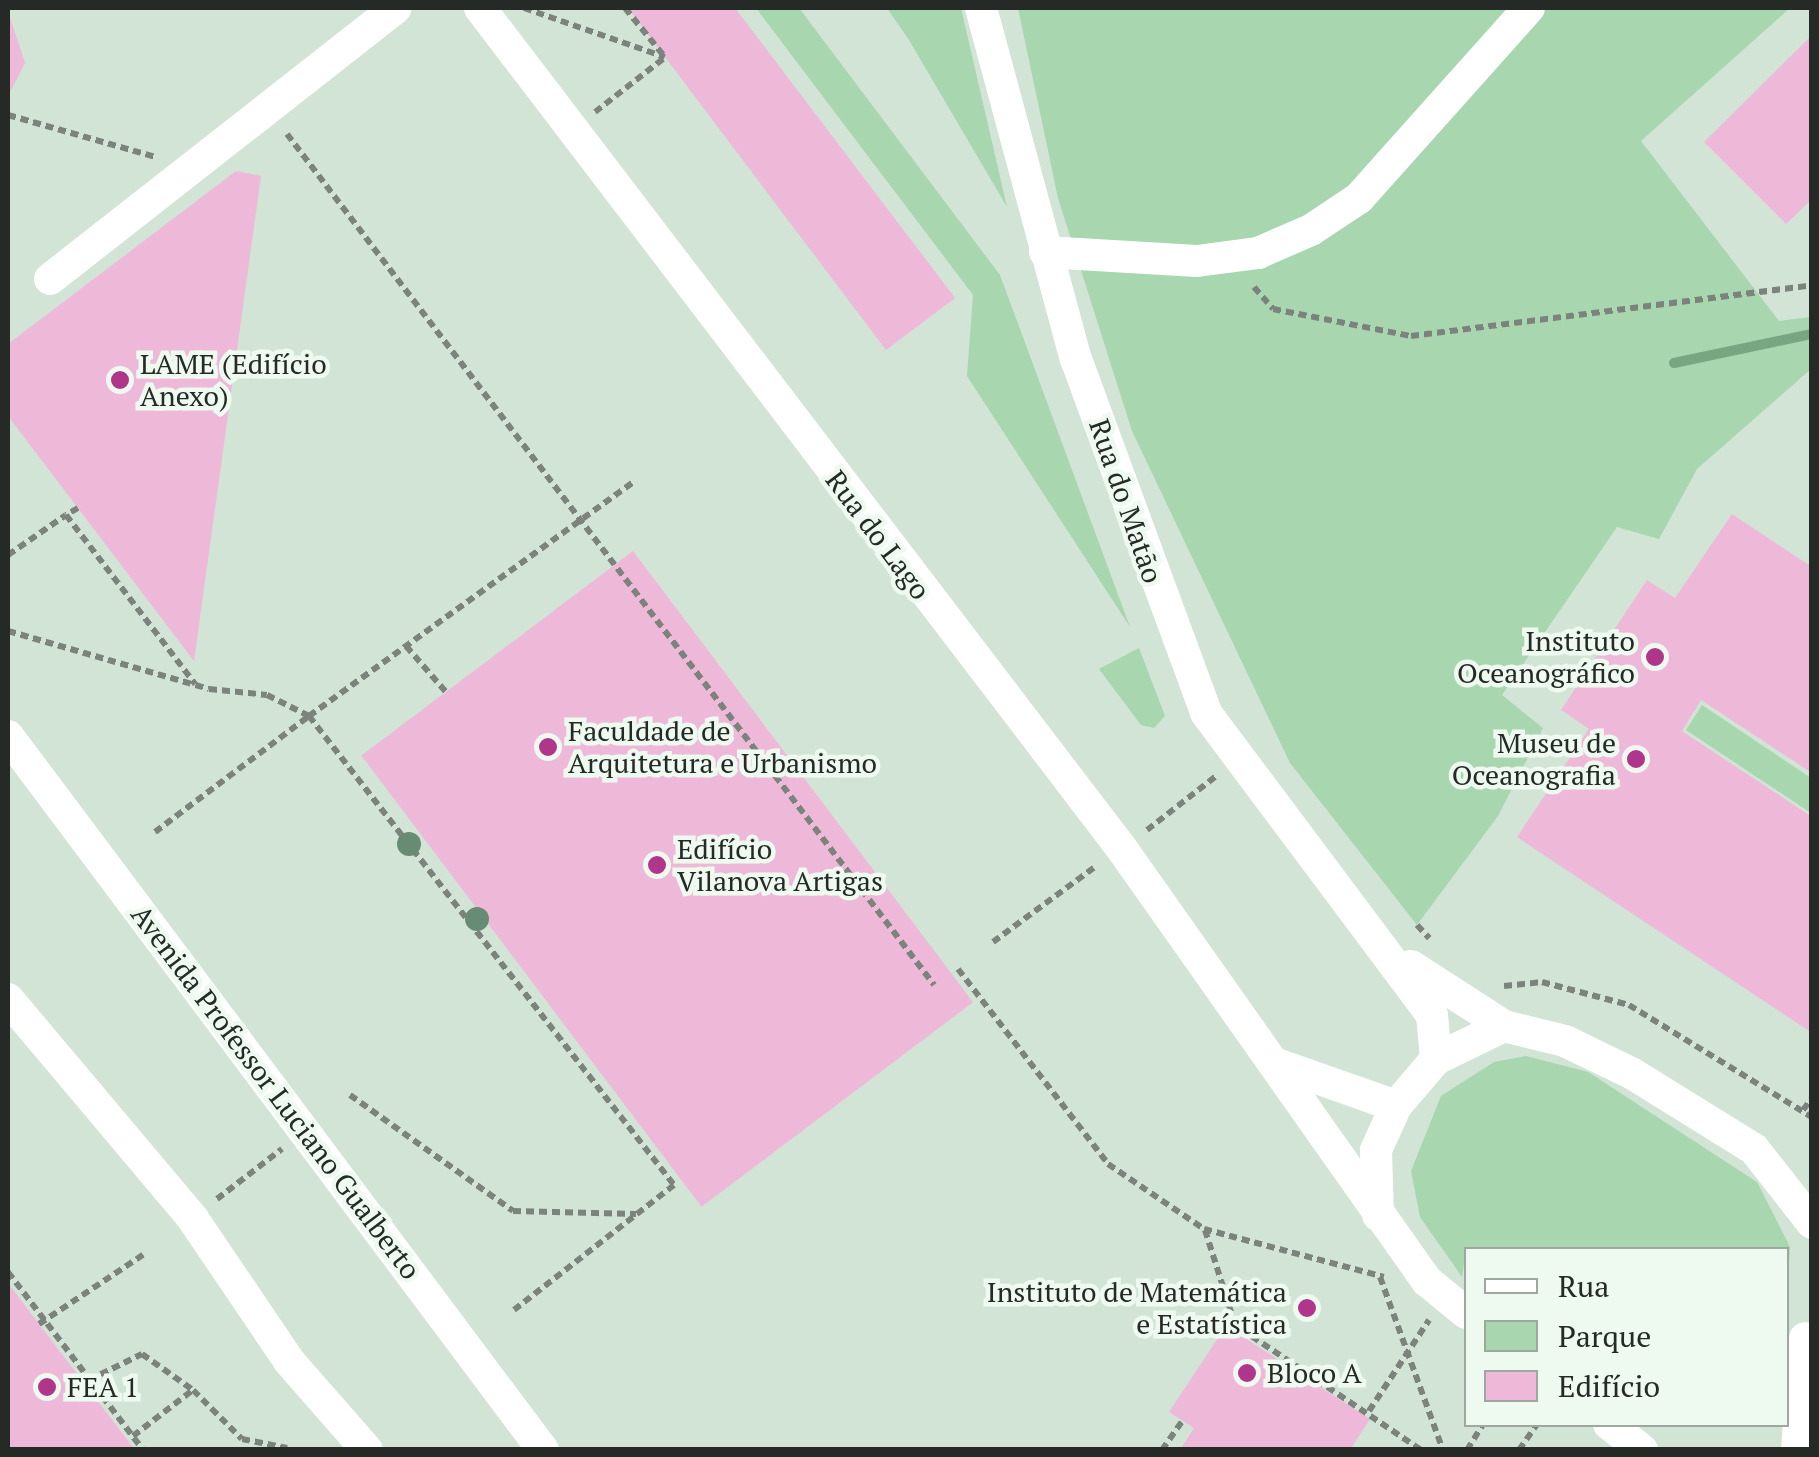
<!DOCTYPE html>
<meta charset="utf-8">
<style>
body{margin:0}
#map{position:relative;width:1819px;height:1457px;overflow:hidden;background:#e1ece2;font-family:"PT Serif",serif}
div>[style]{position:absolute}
.built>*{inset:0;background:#d2e4d5}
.green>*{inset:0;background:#a7d6af}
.stream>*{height:10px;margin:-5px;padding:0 5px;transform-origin:5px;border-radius:5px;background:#78a680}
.building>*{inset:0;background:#eeb8d9;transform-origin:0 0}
.path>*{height:6px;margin-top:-3px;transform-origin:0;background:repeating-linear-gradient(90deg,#7c837d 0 8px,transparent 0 13px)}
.minor>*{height:32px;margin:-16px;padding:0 16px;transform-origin:16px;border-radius:16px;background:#fff}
.trees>*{width:24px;height:24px;margin:-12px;border-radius:50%;background:#678b73}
.dots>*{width:28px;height:28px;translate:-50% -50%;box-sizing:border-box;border:5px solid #eefaf0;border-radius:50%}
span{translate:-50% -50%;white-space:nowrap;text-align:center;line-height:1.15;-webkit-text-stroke:9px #eefaf0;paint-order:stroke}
.poi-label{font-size:28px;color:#262a27}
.left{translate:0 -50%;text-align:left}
.right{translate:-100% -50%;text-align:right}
.street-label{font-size:28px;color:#262a27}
.frame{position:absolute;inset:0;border:10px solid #262a27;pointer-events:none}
.legend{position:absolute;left:1464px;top:1247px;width:325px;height:180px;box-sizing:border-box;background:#eefaf0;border:2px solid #9ea7a0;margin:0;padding:12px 18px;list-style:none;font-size:30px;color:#262a27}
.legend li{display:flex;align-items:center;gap:20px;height:50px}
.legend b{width:50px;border:2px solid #9ea7a0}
</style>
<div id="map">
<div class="built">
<div style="clip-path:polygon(evenodd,8px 8px,1811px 8px,1811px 1449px,8px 1450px,8px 8px,1466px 1250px,1786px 1250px,1786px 1424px,1466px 1424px,1466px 1250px)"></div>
</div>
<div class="green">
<div style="clip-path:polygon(756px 8px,799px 8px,1000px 275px,1130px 627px,967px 376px,973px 295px)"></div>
<div style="clip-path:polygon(887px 8px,961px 8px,1007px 207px,909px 40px)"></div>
<div style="clip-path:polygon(1018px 8px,1790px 8px,1641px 141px,1779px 321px,1811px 317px,1811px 369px,1697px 469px,1659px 539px,1617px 527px,1502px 695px,1543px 728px,1498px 816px,1417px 925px,1290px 763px,1132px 431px,1058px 198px)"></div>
<div style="clip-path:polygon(1139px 648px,1165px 716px,1154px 728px,1141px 725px,1099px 669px)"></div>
<div style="clip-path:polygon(1702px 705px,1811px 778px,1811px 813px,1686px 730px)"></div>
<div style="clip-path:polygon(1526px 1056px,1588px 1072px,1757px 1182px,1790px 1247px,1787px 1298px,1786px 1250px,1466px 1250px,1462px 1277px,1420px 1217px,1411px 1171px,1441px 1096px,1494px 1062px)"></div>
</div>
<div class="stream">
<div style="left:1674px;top:363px;width:141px;rotate:-11.9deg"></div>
</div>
<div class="building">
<div style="clip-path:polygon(628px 8px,735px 8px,955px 298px,886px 350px)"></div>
<div style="clip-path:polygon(8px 11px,25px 63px,8px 96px)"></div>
<div style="clip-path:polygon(1812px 35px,1812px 199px,1786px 224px,1704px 142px)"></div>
<div style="clip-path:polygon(236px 171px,261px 176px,194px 661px,8px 416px,8px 344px)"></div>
<div style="clip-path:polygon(1732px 514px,1812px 567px,1812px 773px,1701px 700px,1682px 731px,1812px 817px,1812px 1033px,1517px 837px,1589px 729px,1561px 710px,1647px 580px,1675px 598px)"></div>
<div style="left:633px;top:551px;width:565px;height:340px;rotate:53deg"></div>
<div style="clip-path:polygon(8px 1283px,39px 1324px,135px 1450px,8px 1450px)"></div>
<div style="clip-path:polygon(1226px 1326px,1370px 1419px,1350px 1450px,1180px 1450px,1194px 1428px,1169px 1412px)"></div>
</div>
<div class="path">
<div style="left:524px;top:8px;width:149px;rotate:19.2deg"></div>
<div style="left:625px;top:8px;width:62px;rotate:50.9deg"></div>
<div style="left:595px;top:112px;width:88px;rotate:-38deg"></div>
<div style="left:8px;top:115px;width:153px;rotate:15.9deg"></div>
<div style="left:287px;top:134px;width:1069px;rotate:52.75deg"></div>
<div style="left:1254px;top:287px;width:29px;rotate:49deg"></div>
<div style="left:1273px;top:309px;width:141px;rotate:11.1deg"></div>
<div style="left:1411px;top:336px;width:404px;rotate:-7.2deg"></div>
<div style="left:78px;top:508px;width:14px;rotate:150deg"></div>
<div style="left:66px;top:515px;width:213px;rotate:52.6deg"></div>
<div style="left:8px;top:555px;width:70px;rotate:-34.6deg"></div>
<div style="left:8px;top:631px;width:209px;rotate:16.1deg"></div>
<div style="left:209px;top:689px;width:58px;rotate:5.9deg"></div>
<div style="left:267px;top:695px;width:47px;rotate:26.6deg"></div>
<div style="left:309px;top:716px;width:400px;rotate:-35.8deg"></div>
<div style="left:406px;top:646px;width:61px;rotate:49deg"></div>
<div style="left:1147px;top:830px;width:88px;rotate:-38deg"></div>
<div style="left:155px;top:832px;width:193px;rotate:-37deg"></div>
<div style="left:309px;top:716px;width:594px;rotate:52.11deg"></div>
<div style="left:674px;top:1185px;width:203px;rotate:142deg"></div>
<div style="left:1417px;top:925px;width:18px;rotate:47deg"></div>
<div style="left:993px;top:942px;width:128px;rotate:-36.4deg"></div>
<div style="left:958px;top:969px;width:246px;rotate:52.4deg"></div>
<div style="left:1108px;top:1164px;width:116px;rotate:34.1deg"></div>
<div style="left:1204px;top:1229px;width:186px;rotate:14.9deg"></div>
<div style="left:1504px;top:986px;width:38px;rotate:-6deg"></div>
<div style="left:1542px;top:982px;width:90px;rotate:14.8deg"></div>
<div style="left:1629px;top:1005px;width:215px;rotate:31.5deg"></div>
<div style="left:350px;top:1095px;width:200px;rotate:35.4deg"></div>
<div style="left:513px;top:1211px;width:123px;rotate:1.4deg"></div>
<div style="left:1803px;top:1110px;width:15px;rotate:-53deg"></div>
<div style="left:217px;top:1199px;width:82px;rotate:-37.6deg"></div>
<div style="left:1205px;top:1230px;width:109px;rotate:72.4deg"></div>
<div style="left:8px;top:1272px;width:223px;rotate:52.8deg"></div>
<div style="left:1380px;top:1277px;width:184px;rotate:70deg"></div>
<div style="left:39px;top:1324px;width:125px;rotate:-33.6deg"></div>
<div style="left:1241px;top:1329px;width:217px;rotate:33.9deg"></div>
<div style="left:89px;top:1380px;width:59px;rotate:-26.1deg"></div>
<div style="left:142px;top:1354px;width:62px;rotate:35.2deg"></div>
<div style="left:1369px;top:1411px;width:109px;rotate:-56.6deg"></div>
<div style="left:133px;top:1436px;width:76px;rotate:-37.5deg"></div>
<div style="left:193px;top:1390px;width:69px;rotate:45deg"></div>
<div style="left:242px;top:1439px;width:46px;rotate:11.3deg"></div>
<div style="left:1162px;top:1450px;width:35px;rotate:-55deg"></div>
<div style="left:1467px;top:1450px;width:31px;rotate:-58deg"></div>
<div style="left:1519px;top:1450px;width:32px;rotate:-55deg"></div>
</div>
<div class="minor">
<div style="left:480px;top:8px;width:1058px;rotate:52.64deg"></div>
<div style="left:1122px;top:849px;width:529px;rotate:54.78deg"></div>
<div style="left:1427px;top:1281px;width:50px;rotate:39.4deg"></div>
<div style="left:981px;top:8px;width:364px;rotate:74.9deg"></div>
<div style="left:1076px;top:359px;width:377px;rotate:69.8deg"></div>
<div style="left:1206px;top:713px;width:377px;rotate:53.2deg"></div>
<div style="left:1432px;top:1015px;width:44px;rotate:84.8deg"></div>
<div style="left:1045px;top:252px;width:152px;rotate:3.4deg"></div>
<div style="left:1197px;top:261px;width:62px;rotate:-7.5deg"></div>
<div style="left:1258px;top:253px;width:58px;rotate:-23.5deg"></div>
<div style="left:1311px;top:230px;width:58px;rotate:-33.7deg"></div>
<div style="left:1359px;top:198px;width:255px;rotate:-48.2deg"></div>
<div style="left:50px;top:279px;width:439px;rotate:-38.1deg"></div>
<div style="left:8px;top:736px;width:892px;rotate:53.16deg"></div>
<div style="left:1411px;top:966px;width:111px;rotate:32.8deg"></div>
<div style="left:1504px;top:1026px;width:63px;rotate:13.8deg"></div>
<div style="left:1565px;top:1041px;width:76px;rotate:25.9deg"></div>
<div style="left:1633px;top:1074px;width:142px;rotate:31.8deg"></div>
<div style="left:1754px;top:1149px;width:94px;rotate:51.9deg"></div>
<div style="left:8px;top:999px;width:287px;rotate:49.9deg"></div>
<div style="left:193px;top:1219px;width:171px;rotate:55.9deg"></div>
<div style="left:289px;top:1361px;width:118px;rotate:48.8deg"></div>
<div style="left:1274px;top:1063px;width:129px;rotate:19.4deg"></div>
<div style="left:1378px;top:1215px;width:65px;rotate:-91.8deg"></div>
<div style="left:1376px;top:1150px;width:48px;rotate:-65.6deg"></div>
<div style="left:1396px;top:1106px;width:62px;rotate:-49.6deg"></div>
<div style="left:1436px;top:1059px;width:76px;rotate:-25.9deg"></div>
<div style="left:1609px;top:1424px;width:42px;rotate:38.2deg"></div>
<div style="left:1797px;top:1450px;width:112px;rotate:-85.9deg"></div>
</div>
<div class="trees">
<div style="left:409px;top:844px"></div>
<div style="left:477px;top:919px"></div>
</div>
<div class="dots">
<div style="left:120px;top:380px;background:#af368b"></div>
<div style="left:1655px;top:657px;background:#af368b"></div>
<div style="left:548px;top:747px;background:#af368b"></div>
<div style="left:1636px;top:759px;background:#af368b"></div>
<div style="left:657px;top:865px;background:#af368b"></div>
<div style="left:1307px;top:1308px;background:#af368b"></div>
<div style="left:1247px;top:1373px;background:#af368b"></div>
<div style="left:47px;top:1387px;background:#af368b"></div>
</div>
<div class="poi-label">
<span class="left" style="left:140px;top:380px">LAME (Edifício<br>Anexo)</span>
<span class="right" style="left:1635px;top:657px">Instituto<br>Oceanográfico</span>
<span class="left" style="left:568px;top:747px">Faculdade de<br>Arquitetura e Urbanismo</span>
<span class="right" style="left:1616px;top:759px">Museu de<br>Oceanografia</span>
<span class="left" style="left:677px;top:865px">Edifício<br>Vilanova Artigas</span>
<span class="right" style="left:1287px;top:1308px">Instituto de Matemática<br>e Estatística</span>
<span class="left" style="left:1267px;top:1373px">Bloco A</span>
<span class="left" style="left:67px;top:1387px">FEA 1</span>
</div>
<div class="street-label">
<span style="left:1126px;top:501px;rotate:71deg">Rua do Matão</span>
<span style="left:878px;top:535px;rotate:53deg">Rua do Lago</span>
<span style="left:276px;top:1092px;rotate:53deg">Avenida Professor Luciano Gualberto</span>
</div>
<div class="frame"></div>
<ul class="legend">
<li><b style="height:12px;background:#fff"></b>Rua</li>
<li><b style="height:28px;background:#a7d6af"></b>Parque</li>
<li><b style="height:28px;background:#eeb8d9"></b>Edifício</li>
</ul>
</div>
